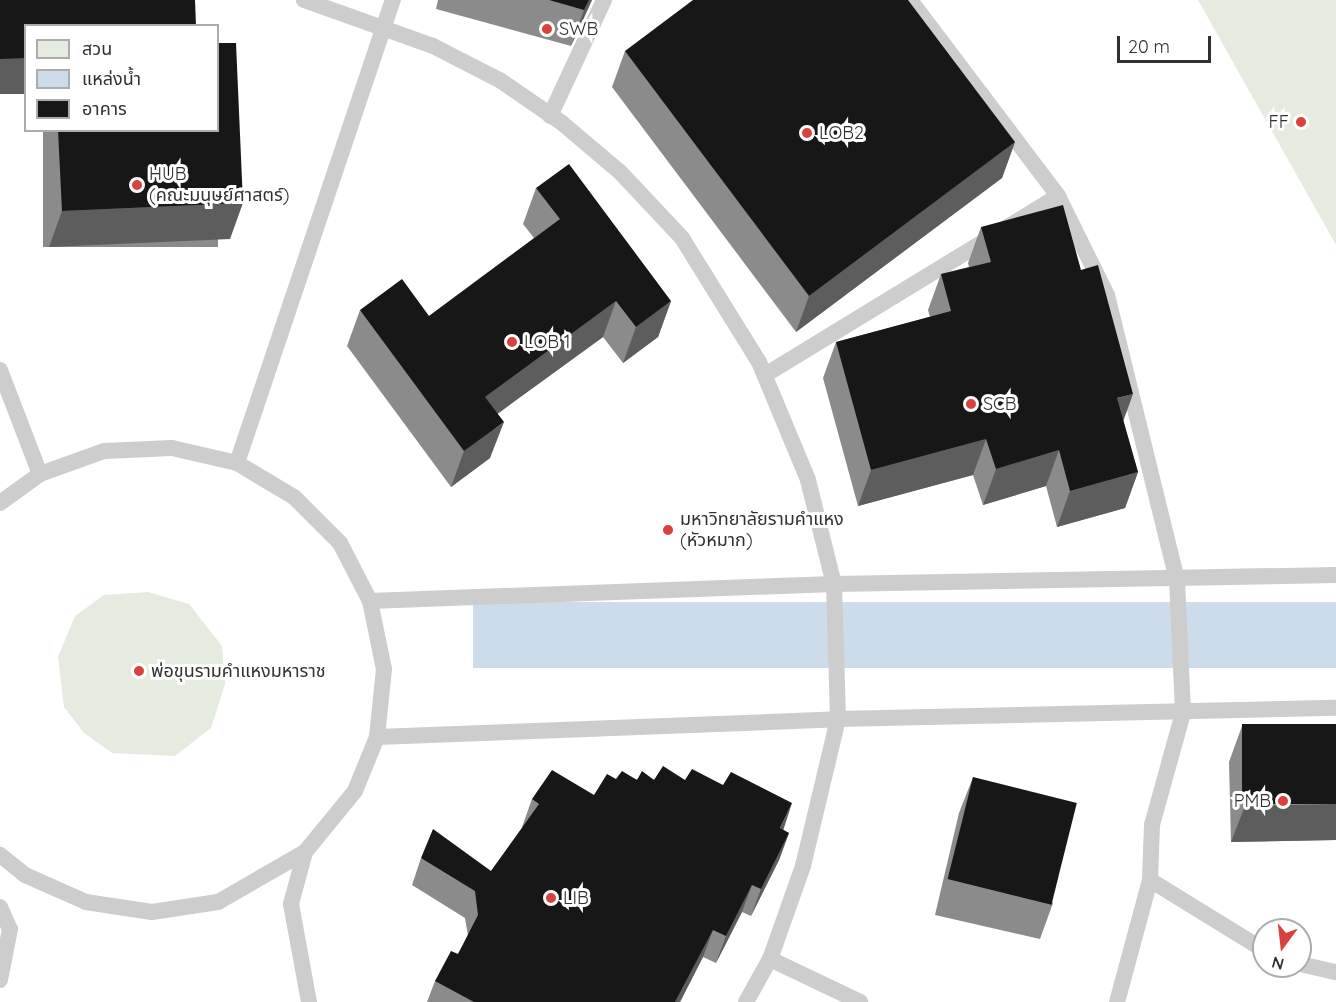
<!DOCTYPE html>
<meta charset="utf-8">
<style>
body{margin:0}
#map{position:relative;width:1336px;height:1002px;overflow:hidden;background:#fff;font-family:Quicksand,"Noto Sans Thai",sans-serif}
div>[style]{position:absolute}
.green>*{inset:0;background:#e5ecdf}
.water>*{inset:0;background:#cddcea;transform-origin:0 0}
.lane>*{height:16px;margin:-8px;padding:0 8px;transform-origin:8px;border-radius:8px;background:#cdcdcd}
.wall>*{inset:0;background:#8b8b8b;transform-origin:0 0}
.shaded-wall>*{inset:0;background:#5d5d5d;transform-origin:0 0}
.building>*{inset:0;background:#171717;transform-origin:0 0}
.dots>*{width:16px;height:16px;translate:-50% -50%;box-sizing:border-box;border:3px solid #fff;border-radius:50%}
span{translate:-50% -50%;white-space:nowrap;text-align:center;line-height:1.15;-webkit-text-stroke:6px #fff;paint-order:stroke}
.poi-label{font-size:18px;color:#303030}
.left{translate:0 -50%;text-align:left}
.right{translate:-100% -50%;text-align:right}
.legend{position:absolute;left:24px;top:24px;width:195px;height:108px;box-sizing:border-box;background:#fff;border:2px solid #acacac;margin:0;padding:8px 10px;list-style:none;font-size:18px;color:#303030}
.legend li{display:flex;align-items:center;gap:12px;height:30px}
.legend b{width:30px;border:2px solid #acacac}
.north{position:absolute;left:1252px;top:918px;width:60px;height:60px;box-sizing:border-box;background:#fff;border:2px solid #acacac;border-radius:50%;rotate:195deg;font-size:16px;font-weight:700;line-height:24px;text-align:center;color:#303030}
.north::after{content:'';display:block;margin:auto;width:21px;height:27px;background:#d9413f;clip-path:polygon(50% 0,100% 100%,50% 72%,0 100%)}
.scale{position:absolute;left:1117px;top:36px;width:94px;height:27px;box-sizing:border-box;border:3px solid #303030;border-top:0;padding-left:8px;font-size:18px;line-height:21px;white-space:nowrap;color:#303030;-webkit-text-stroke:4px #fff;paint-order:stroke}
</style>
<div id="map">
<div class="green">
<div style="clip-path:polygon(1198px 0,1336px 0,1336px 245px)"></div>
<div style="clip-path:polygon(148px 592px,189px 604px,222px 646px,225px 684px,211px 728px,175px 756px,112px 753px,84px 733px,64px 707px,58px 657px,75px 616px,104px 595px)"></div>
</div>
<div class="water">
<div style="left:1336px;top:602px;width:66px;height:863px;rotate:90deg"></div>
</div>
<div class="lane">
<div style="left:304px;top:0;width:137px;rotate:19.6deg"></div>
<div style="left:433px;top:46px;width:76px;rotate:27.2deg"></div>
<div style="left:501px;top:81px;width:74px;rotate:34.5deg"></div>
<div style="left:562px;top:123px;width:76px;rotate:40.2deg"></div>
<div style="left:620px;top:172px;width:91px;rotate:46.8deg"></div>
<div style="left:682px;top:238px;width:146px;rotate:58.2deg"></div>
<div style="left:759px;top:362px;width:128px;rotate:67.4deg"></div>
<div style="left:808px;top:480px;width:107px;rotate:76deg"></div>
<div style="left:834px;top:584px;width:135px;rotate:88.3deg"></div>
<div style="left:838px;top:719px;width:151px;rotate:103.4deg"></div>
<div style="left:803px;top:866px;width:99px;rotate:109.5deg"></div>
<div style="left:770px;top:959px;width:49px;rotate:119.2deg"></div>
<div style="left:910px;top:0;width:246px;rotate:52.9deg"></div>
<div style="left:1058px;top:196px;width:110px;rotate:63.7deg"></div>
<div style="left:1107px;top:295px;width:293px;rotate:76.2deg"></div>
<div style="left:1177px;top:580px;width:133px;rotate:87.4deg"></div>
<div style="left:1183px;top:713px;width:116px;rotate:105.5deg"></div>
<div style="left:1152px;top:825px;width:55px;rotate:92.1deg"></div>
<div style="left:1150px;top:880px;width:126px;rotate:105.1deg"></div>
<div style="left:550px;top:116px;width:128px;rotate:-65deg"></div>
<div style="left:0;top:370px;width:111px;rotate:69deg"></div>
<div style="left:765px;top:375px;width:343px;rotate:-31.4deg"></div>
<div style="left:237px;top:463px;width:489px;rotate:-71.4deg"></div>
<div style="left:0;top:503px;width:49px;rotate:-35.9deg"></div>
<div style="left:40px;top:474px;width:68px;rotate:-19.8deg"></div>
<div style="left:104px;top:451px;width:68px;rotate:-2.5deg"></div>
<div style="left:172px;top:448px;width:67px;rotate:13deg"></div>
<div style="left:237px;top:463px;width:66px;rotate:30.8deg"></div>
<div style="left:294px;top:497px;width:65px;rotate:45deg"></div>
<div style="left:340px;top:543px;width:65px;rotate:62.7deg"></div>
<div style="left:370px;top:601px;width:69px;rotate:78.4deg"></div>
<div style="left:384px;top:669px;width:68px;rotate:95.9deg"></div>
<div style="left:377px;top:737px;width:58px;rotate:112.2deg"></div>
<div style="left:355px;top:791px;width:79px;rotate:129.3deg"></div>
<div style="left:305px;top:852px;width:100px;rotate:150.1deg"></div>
<div style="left:218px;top:902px;width:67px;rotate:171.4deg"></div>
<div style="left:152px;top:912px;width:67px;rotate:-171.4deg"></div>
<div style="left:86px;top:902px;width:67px;rotate:-156.1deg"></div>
<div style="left:25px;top:875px;width:32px;rotate:-141deg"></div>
<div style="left:370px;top:601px;width:464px;rotate:-2.1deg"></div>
<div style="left:834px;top:584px;width:502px;rotate:-1.03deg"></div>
<div style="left:377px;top:737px;width:461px;rotate:-2.2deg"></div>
<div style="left:838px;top:719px;width:498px;rotate:-1.3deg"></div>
<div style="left:305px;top:852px;width:54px;rotate:105.1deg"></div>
<div style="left:291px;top:904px;width:100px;rotate:79.6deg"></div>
<div style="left:1150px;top:880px;width:134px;rotate:31.6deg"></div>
<div style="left:0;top:907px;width:24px;rotate:66deg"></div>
<div style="left:10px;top:929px;width:52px;rotate:101.1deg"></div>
<div style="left:770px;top:959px;width:100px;rotate:25.5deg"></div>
<div style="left:1300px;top:964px;width:37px;rotate:13deg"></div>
</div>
<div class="wall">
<div style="clip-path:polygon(438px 0,592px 0,571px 46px,436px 9px)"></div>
<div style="clip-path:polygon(625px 51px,1015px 142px,1002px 178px,796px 332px,612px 87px)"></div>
<div style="left:43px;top:130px;width:175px;height:117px"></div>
<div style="clip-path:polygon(536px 188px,671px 301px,658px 337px,623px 363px,603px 337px,497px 414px,490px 458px,451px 487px,347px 346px,360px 310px,429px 316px,534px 238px,523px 224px)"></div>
<div style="clip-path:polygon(981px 227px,1123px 420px,1138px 472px,1125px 508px,1057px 527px,1046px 486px,983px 505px,973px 475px,858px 506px,823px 378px,836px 342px,930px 317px,928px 310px,941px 274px,969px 267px,968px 263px)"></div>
<div style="clip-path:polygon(1336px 724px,1336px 840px,1231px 842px,1229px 762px,1242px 726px)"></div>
<div style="clip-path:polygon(973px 777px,1053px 903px,1040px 939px,935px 915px,959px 813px)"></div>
<div style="clip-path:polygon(616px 779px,685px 780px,789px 833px,779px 860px,751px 916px,742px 912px,716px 963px,703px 957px,680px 1002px,427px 1002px,435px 981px,458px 954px,468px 936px,465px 918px,412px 885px,421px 858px,491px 871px,523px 827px,522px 827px,532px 799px,594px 795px)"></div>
</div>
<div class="shaded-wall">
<div style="clip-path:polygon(589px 0,592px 0,571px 46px,584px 10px)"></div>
<div style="left:26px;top:58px;width:36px;height:26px;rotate:90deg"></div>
<div style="clip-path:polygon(1015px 142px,1002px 178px,796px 332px,809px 296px)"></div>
<div style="clip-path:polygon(243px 203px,230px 239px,49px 247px,62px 211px)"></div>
<div style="clip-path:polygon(616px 301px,603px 337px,471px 433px,485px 397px)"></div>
<div style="clip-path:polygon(671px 301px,658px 337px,623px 363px,636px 327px)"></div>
<div style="clip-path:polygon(1133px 394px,1120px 430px,1117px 398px)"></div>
<div style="clip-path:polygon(504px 422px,490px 458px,451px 487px,464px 451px)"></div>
<div style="clip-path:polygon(986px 439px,973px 475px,858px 506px,871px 470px)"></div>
<div style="clip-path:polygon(1059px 450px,1046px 486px,983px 505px,996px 469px)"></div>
<div style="clip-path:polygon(1138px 472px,1125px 508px,1057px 527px,1070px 491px)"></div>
<div style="clip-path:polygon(792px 803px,783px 831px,780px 828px)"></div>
<div style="clip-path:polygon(1336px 804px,1336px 840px,1231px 842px,1245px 806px)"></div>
<div style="clip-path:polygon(789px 833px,779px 860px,751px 916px,761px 889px)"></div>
<div style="clip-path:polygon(752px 885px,742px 912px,716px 963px,726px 936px)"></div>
<div style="clip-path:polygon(713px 930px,703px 957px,680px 1002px,675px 1002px)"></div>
</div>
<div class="building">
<div style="clip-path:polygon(0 0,195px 0,196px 26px,26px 26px,26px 58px,0 59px)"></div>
<div style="clip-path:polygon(549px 0,589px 0,584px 10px)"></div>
<div style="clip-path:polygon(693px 0,908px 0,1015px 142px,809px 296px,625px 51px)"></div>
<div style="clip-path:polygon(218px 43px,236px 43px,243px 203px,62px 211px,58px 130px,218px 130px)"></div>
<div style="clip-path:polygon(569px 164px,671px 301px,636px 327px,616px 301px,485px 397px,504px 422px,464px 451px,360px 310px,402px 279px,429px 316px,560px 219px,536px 188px)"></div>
<div style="clip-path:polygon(1063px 205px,1081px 270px,1098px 265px,1133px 394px,1117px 398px,1138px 472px,1070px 491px,1059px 450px,996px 469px,986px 439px,871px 470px,836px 342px,951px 311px,941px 274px,991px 262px,981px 227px)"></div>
<div style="left:1336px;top:724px;width:80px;height:94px;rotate:90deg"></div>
<div style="clip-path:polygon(663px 766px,685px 780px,692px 769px,723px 785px,731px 772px,792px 803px,780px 828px,789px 833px,761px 889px,752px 885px,726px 936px,713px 930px,675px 1002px,474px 1002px,435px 981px,451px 951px,458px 954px,478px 915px,475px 891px,421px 858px,433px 829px,491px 871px,539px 804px,532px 799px,552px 770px,594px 795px,607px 774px,616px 779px,622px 771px,637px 780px,642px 771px,654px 780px)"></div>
<div style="left:973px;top:777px;width:107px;height:105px;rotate:14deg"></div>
</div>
<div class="dots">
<div style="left:547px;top:29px;background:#d9413f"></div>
<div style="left:1301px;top:122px;background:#d9413f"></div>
<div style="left:807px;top:133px;background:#d9413f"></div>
<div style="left:137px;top:185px;background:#d9413f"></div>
<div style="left:512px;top:342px;background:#d9413f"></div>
<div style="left:971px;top:404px;background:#d9413f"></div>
<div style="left:668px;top:530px;background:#d9413f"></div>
<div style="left:139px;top:671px;background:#d9413f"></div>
<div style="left:1283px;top:801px;background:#d9413f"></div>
<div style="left:551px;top:898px;background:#d9413f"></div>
</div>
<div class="poi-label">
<span class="left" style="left:559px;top:29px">SWB</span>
<span class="right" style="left:1289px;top:122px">FF</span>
<span class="left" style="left:819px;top:133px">LOB2</span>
<span class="left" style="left:149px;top:185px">HUB<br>(คณะมนุษย์ศาสตร์)</span>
<span class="left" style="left:524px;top:342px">LOB 1</span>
<span class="left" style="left:983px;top:404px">SCB</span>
<span class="left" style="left:680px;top:530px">มหาวิทยาลัยรามคำแหง<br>(หัวหมาก)</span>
<span class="left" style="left:151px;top:671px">พ่อขุนรามคำแหงมหาราช</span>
<span class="right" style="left:1271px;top:801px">PMB</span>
<span class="left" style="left:563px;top:898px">LIB</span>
</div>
<ul class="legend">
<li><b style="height:16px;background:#e5ecdf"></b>สวน</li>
<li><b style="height:16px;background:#cddcea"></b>แหล่งน้ำ</li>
<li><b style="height:16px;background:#171717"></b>อาคาร</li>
</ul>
<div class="north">N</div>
<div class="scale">20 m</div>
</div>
